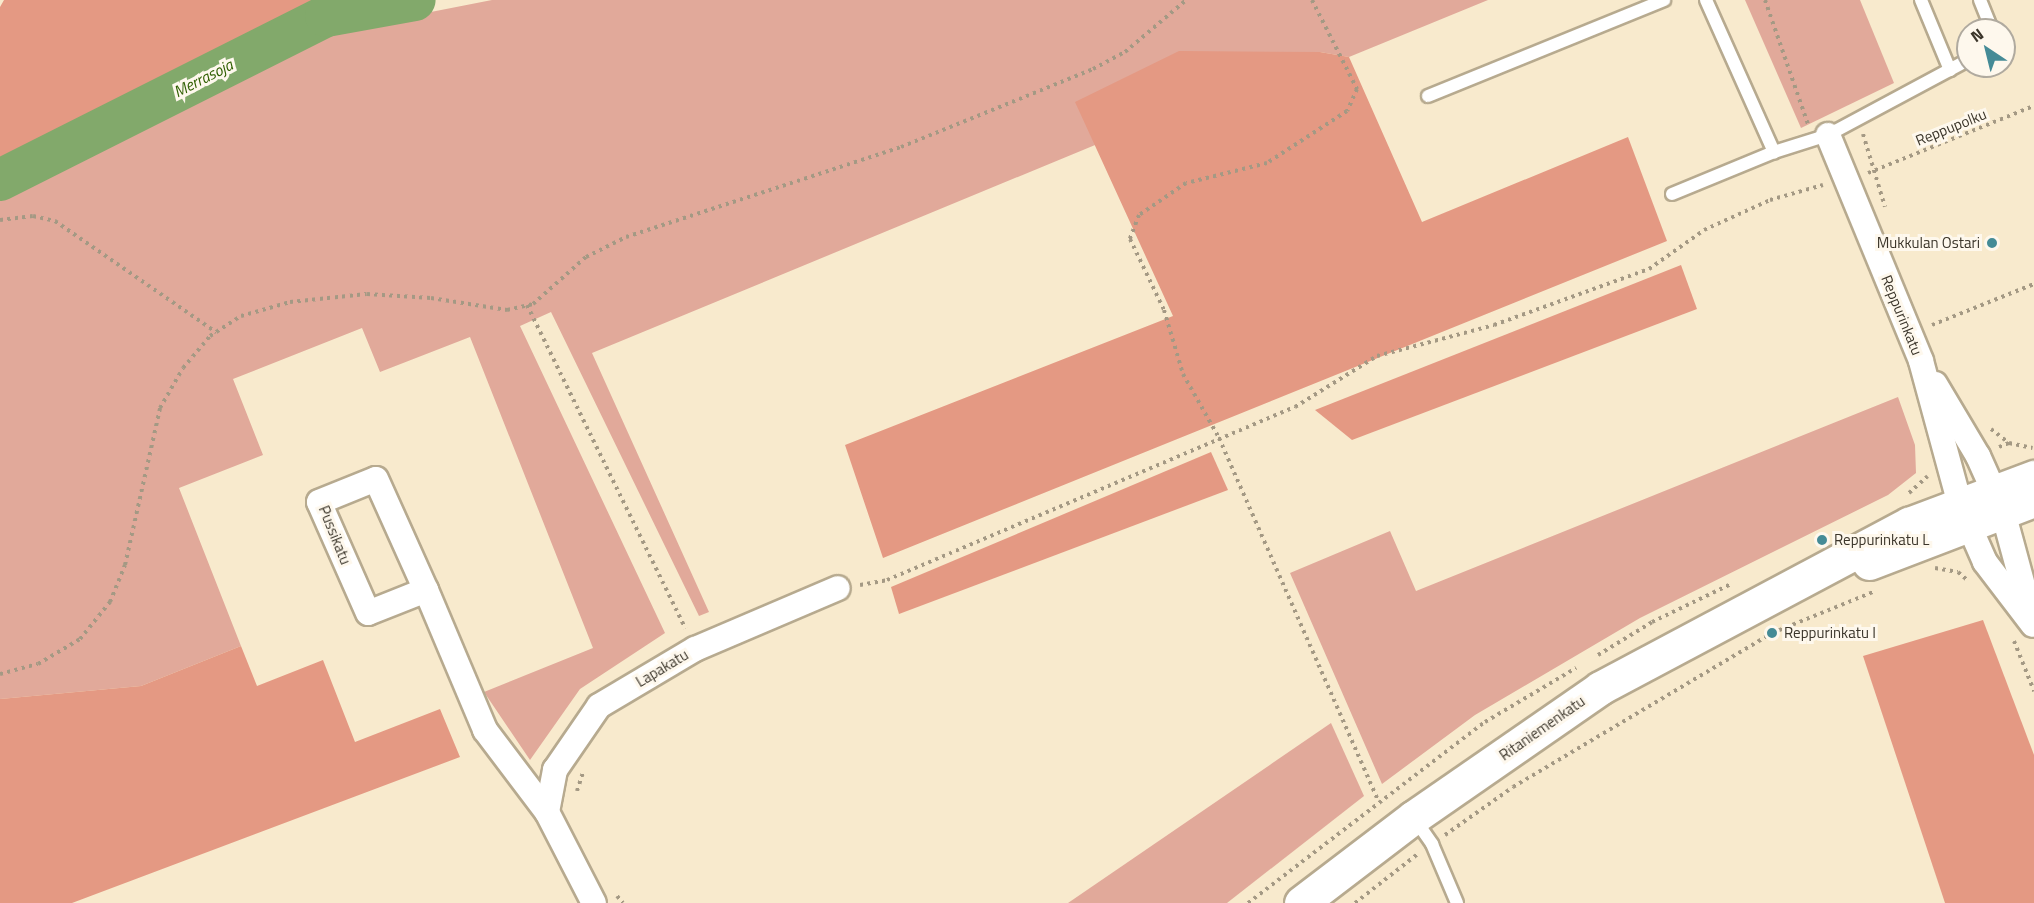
<!DOCTYPE html>
<style>
body{margin:0}
#map{position:relative;width:2034px;height:903px;overflow:hidden;background:#f8eacd;font-family:"Titillium Web",sans-serif}
div>[style]{position:absolute}
.green>*{inset:0;background:#e1a99a}
.forest>*{inset:0;background:#e49983}
.river>*{height:42px;margin:-21px;padding:0 21px;transform-origin:21px;border-radius:21px;background:#82a96b}
.path>*{height:4px;margin-top:-2px;transform-origin:0;background:repeating-linear-gradient(90deg,#a49984 0 3px,transparent 0 7.5px)}
.roads{filter:drop-shadow(2px 0 #b7aa8f) drop-shadow(-2px 0 #b7aa8f) drop-shadow(0 2px #b7aa8f) drop-shadow(0 -2px #b7aa8f)}
.lane>*{height:12px;margin:-6px;padding:0 6px;transform-origin:6px;border-radius:6px;background:#fff}
.street>*{height:24px;margin:-12px;padding:0 12px;transform-origin:12px;border-radius:12px;background:#fff}
.secondary>*{height:33px;margin:-16.5px;padding:0 16.5px;transform-origin:16.5px;border-radius:16.5px;background:#fff}
.dots>*{width:16px;height:16px;translate:-50% -50%;box-sizing:border-box;border:3px solid #fef8ed;border-radius:50%}
span{translate:-50% -50%;white-space:nowrap;text-align:center;line-height:1.15;-webkit-text-stroke:6px #fef8ed;paint-order:stroke}
.street-label{font-size:15px;color:#3b352a}
.poi-label{font-size:15px;color:#3b352a}
.right{translate:-100% -50%;text-align:right}
.left{translate:0 -50%;text-align:left}
.water-label{font-size:16px;color:#2f5f00;font-style:italic}
.north{position:absolute;left:1956px;top:18px;width:60px;height:60px;box-sizing:border-box;background:#fef8ed;border:2px solid #b0aa9f;border-radius:50%;rotate:325deg;font-size:16px;font-weight:700;line-height:24px;text-align:center;color:#3b352a}
.north::after{content:'';display:block;margin:auto;width:21px;height:27px;background:#458b96;clip-path:polygon(50% 0,100% 100%,50% 72%,0 100%)}
</style>
<div id="map">
<div class="green">
<div style="clip-path:polygon(492px 0,1488px 0,1349px 57px,1320px 52px,592px 353px,709px 612px,699px 616px,551px 312px,520px 326px,665px 633px,580px 689px,530px 760px,484px 692px,593px 648px,470px 337px,380px 372px,362px 328px,233px 379px,263px 455px,179px 488px,241px 646px,141px 686px,0 699px,0 199px,334px 31px)"></div>
<div style="clip-path:polygon(1745px 0,1860px 0,1894px 83px,1801px 128px)"></div>
<div style="clip-path:polygon(1898px 397px,1915px 445px,1916px 473px,1888px 495px,1640px 618px,1475px 715px,1382px 784px,1290px 573px,1390px 531px,1416px 591px)"></div>
<div style="clip-path:polygon(1331px 723px,1364px 796px,1227px 903px,1068px 903px)"></div>
</div>
<div class="forest">
<div style="clip-path:polygon(4px 0,348px 0,319px 6px,0 163px,0 7px)"></div>
<div style="clip-path:polygon(1179px 51px,1320px 52px,1349px 57px,1422px 222px,1628px 137px,1667px 241px,883px 558px,845px 445px,1173px 316px,1075px 102px)"></div>
<div style="clip-path:polygon(1681px 265px,1697px 309px,1352px 440px,1315px 410px)"></div>
<div style="clip-path:polygon(1211px 452px,1228px 490px,899px 614px,891px 587px)"></div>
<div style="clip-path:polygon(1983px 620px,2034px 755px,2034px 903px,1945px 903px,1863px 656px)"></div>
<div style="clip-path:polygon(241px 646px,257px 686px,323px 660px,355px 742px,440px 709px,460px 757px,72px 903px,0 903px,0 699px,141px 686px)"></div>
</div>
<div class="river">
<div style="left:0;top:180px;width:365px;rotate:-26.7deg"></div>
<div style="left:326px;top:16px;width:90px;rotate:-10.2deg"></div>
</div>
<div class="path">
<div style="left:1312px;top:0;width:100px;rotate:63.2deg"></div>
<div style="left:1357px;top:89px;width:24px;rotate:114deg"></div>
<div style="left:1347px;top:111px;width:95px;rotate:147deg"></div>
<div style="left:1267px;top:163px;width:83px;rotate:166.1deg"></div>
<div style="left:1186px;top:183px;width:57px;rotate:145.8deg"></div>
<div style="left:1139px;top:215px;width:26px;rotate:111deg"></div>
<div style="left:1130px;top:239px;width:79px;rotate:64.4deg"></div>
<div style="left:1164px;top:310px;width:67px;rotate:73.5deg"></div>
<div style="left:1183px;top:374px;width:73px;rotate:60.6deg"></div>
<div style="left:1219px;top:438px;width:396px;rotate:66.3deg"></div>
<div style="left:1765px;top:0;width:131px;rotate:70.9deg"></div>
<div style="left:1863px;top:134px;width:76px;rotate:73.2deg"></div>
<div style="left:1868px;top:173px;width:179px;rotate:-22deg"></div>
<div style="left:0;top:220px;width:33px;rotate:-7deg"></div>
<div style="left:33px;top:216px;width:23px;rotate:13deg"></div>
<div style="left:55px;top:221px;width:196px;rotate:34.6deg"></div>
<div style="left:527px;top:305px;width:360px;rotate:63.9deg"></div>
<div style="left:1932px;top:325px;width:110px;rotate:-21.9deg"></div>
<div style="left:1991px;top:429px;width:23px;rotate:38deg"></div>
<div style="left:1999px;top:447px;width:11px;rotate:-22deg"></div>
<div style="left:2009px;top:443px;width:24px;rotate:12deg"></div>
<div style="left:1909px;top:493px;width:25px;rotate:-42deg"></div>
<div style="left:1935px;top:568px;width:23px;rotate:10deg"></div>
<div style="left:1958px;top:572px;width:11px;rotate:41deg"></div>
<div style="left:860px;top:585px;width:27px;rotate:-10deg"></div>
<div style="left:887px;top:580px;width:443px;rotate:-23deg"></div>
<div style="left:1295px;top:407px;width:97px;rotate:-31.9deg"></div>
<div style="left:1377px;top:356px;width:121px;rotate:-14.8deg"></div>
<div style="left:1494px;top:325px;width:165px;rotate:-19.9deg"></div>
<div style="left:1649px;top:269px;width:67px;rotate:-35.3deg"></div>
<div style="left:1704px;top:230px;width:72px;rotate:-24.4deg"></div>
<div style="left:1770px;top:200px;width:55px;rotate:-15.8deg"></div>
<div style="left:2014px;top:641px;width:54px;rotate:68.2deg"></div>
<div style="left:1598px;top:655px;width:63px;rotate:-31.4deg"></div>
<div style="left:1652px;top:622px;width:88px;rotate:-25.7deg"></div>
<div style="left:0;top:674px;width:39px;rotate:-15deg"></div>
<div style="left:38px;top:664px;width:49px;rotate:-30.8deg"></div>
<div style="left:80px;top:639px;width:48px;rotate:-51deg"></div>
<div style="left:110px;top:602px;width:40px;rotate:-68deg"></div>
<div style="left:125px;top:565px;width:161px;rotate:-77.4deg"></div>
<div style="left:160px;top:408px;width:46px;rotate:-60.1deg"></div>
<div style="left:183px;top:368px;width:42px;rotate:-49.8deg"></div>
<div style="left:210px;top:336px;width:37px;rotate:-33deg"></div>
<div style="left:241px;top:316px;width:51px;rotate:-15.9deg"></div>
<div style="left:290px;top:302px;width:77px;rotate:-5.9deg"></div>
<div style="left:367px;top:294px;width:64px;rotate:3.6deg"></div>
<div style="left:431px;top:298px;width:77px;rotate:9deg"></div>
<div style="left:507px;top:310px;width:27px;rotate:-13deg"></div>
<div style="left:533px;top:304px;width:71px;rotate:-41.6deg"></div>
<div style="left:586px;top:257px;width:45px;rotate:-26.6deg"></div>
<div style="left:626px;top:237px;width:289px;rotate:-18.1deg"></div>
<div style="left:901px;top:147px;width:207px;rotate:-22.1deg"></div>
<div style="left:1093px;top:69px;width:36px;rotate:-28deg"></div>
<div style="left:1125px;top:52px;width:80px;rotate:-40.4deg"></div>
<div style="left:577px;top:791px;width:19px;rotate:-72deg"></div>
<div style="left:1445px;top:835px;width:83px;rotate:-35.2deg"></div>
<div style="left:1513px;top:787px;width:301px;rotate:-30.7deg"></div>
<div style="left:1772px;top:633px;width:109px;rotate:-22.1deg"></div>
<div style="left:617px;top:896px;width:9px;rotate:49deg"></div>
<div style="left:1248px;top:903px;width:298px;rotate:-37.4deg"></div>
<div style="left:1485px;top:722px;width:106px;rotate:-30.7deg"></div>
<div style="left:1355px;top:903px;width:81px;rotate:-38deg"></div>
</div>
<div class="roads">
<div class="lane">
<div style="left:1706px;top:0;width:167px;rotate:65.9deg"></div>
<div style="left:1921px;top:0;width:76px;rotate:67.5deg"></div>
<div style="left:1980px;top:0;width:32px;rotate:68deg"></div>
<div style="left:1428px;top:96px;width:255px;rotate:-22.1deg"></div>
<div style="left:1672px;top:194px;width:110px;rotate:-22.4deg"></div>
<div style="left:1774px;top:152px;width:57px;rotate:-17.5deg"></div>
<div style="left:1828px;top:135px;width:159px;rotate:-28.2deg"></div>
<div style="left:1414px;top:818px;width:32px;rotate:55deg"></div>
<div style="left:1432px;top:844px;width:64px;rotate:67deg"></div>
</div>
<div class="street">
<div style="left:1828px;top:135px;width:244px;rotate:67.6deg"></div>
<div style="left:1921px;top:361px;width:149px;rotate:74.8deg"></div>
<div style="left:1960px;top:505px;width:62px;rotate:66.3deg"></div>
<div style="left:1985px;top:562px;width:79px;rotate:52.7deg"></div>
<div style="left:1935px;top:384px;width:84px;rotate:59.2deg"></div>
<div style="left:1978px;top:456px;width:61px;rotate:65.9deg"></div>
<div style="left:2003px;top:512px;width:111px;rotate:74.8deg"></div>
<div style="left:426px;top:590px;width:62px;rotate:158.4deg"></div>
<div style="left:368px;top:613px;width:121px;rotate:-113.8deg"></div>
<div style="left:319px;top:502px;width:61px;rotate:-22deg"></div>
<div style="left:376px;top:479px;width:122px;rotate:65.8deg"></div>
<div style="left:426px;top:590px;width:152px;rotate:67.1deg"></div>
<div style="left:485px;top:730px;width:103px;rotate:52.9deg"></div>
<div style="left:547px;top:812px;width:102px;rotate:62.7deg"></div>
<div style="left:547px;top:812px;width:43px;rotate:-79.2deg"></div>
<div style="left:555px;top:770px;width:78px;rotate:-55.5deg"></div>
<div style="left:599px;top:706px;width:112px;rotate:-30.7deg"></div>
<div style="left:695px;top:649px;width:155px;rotate:-23.1deg"></div>
</div>
<div class="secondary">
<div style="left:1869px;top:563px;width:177px;rotate:-20.9deg"></div>
<div style="left:1301px;top:903px;width:142px;rotate:-37.3deg"></div>
<div style="left:1414px;top:817px;width:226px;rotate:-34.7deg"></div>
<div style="left:1600px;top:688px;width:350px;rotate:-28deg"></div>
<div style="left:1909px;top:524px;width:134px;rotate:-20.6deg"></div>
</div>
</div>
<div class="dots">
<div style="left:1992px;top:243px;background:#458b96"></div>
<div style="left:1822px;top:540px;background:#458b96"></div>
<div style="left:1772px;top:633px;background:#458b96"></div>
</div>
<div class="street-label">
<span style="left:1951px;top:127px;rotate:-22deg">Reppupolku</span>
<span style="left:1902px;top:315px;rotate:68deg">Reppurinkatu</span>
<span style="left:335px;top:535px;rotate:68deg">Pussikatu</span>
<span style="left:662px;top:668px;rotate:-31deg">Lapakatu</span>
<span style="left:1542px;top:728px;rotate:-35deg">Ritaniemenkatu</span>
</div>
<div class="poi-label">
<span class="right" style="left:1980px;top:243px">Mukkulan Ostari</span>
<span class="left" style="left:1834px;top:540px">Reppurinkatu L</span>
<span class="left" style="left:1784px;top:633px">Reppurinkatu I</span>
</div>
<div class="water-label">
<span style="left:203px;top:78px;rotate:-27deg">Merrasoja</span>
</div>
<div class="north">N</div>
</div>
